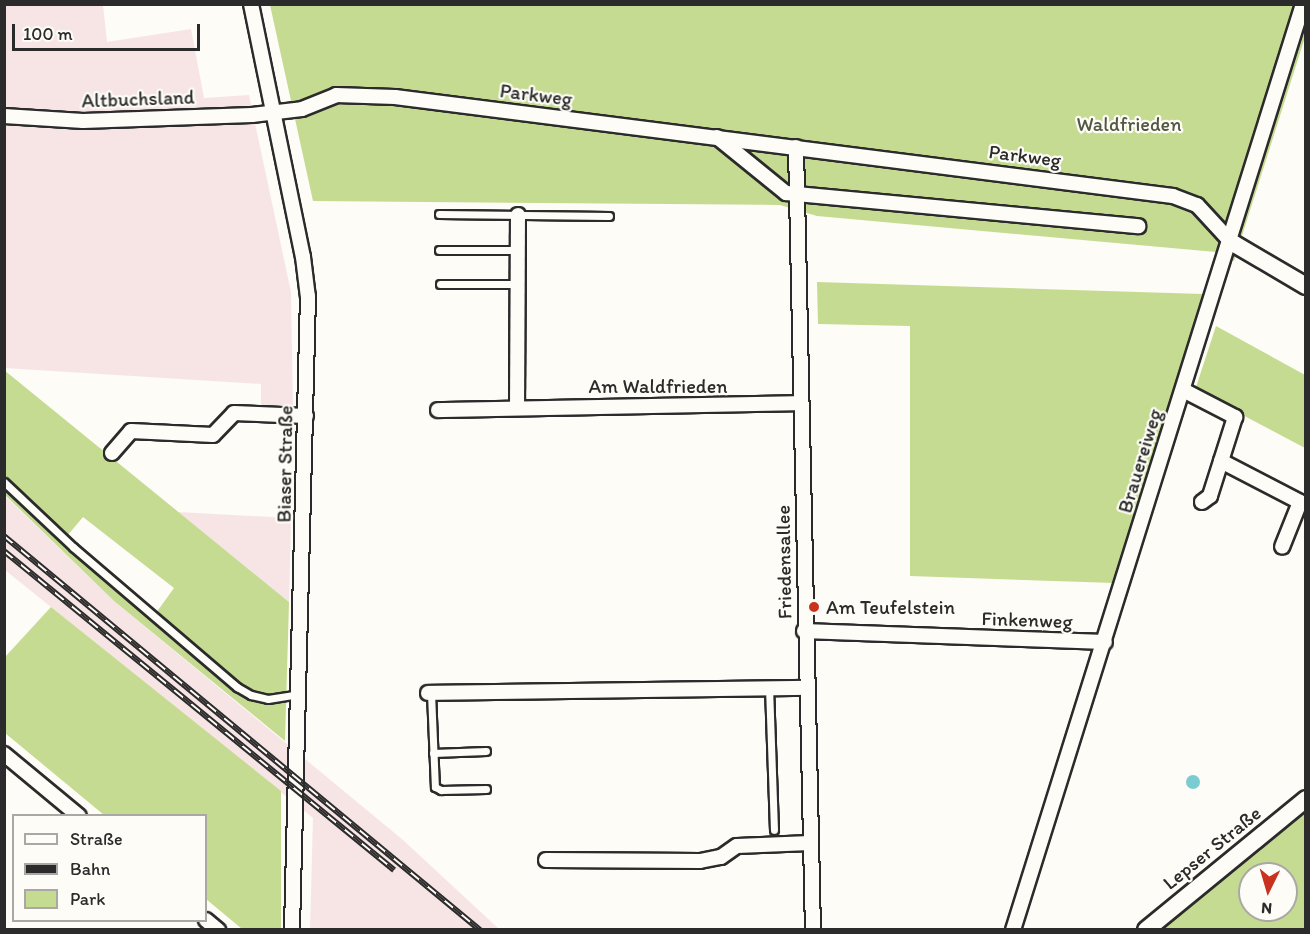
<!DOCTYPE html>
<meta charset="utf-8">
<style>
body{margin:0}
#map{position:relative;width:1310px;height:934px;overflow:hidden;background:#fdfcf7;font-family:Itim,sans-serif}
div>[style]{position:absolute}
.built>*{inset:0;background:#f7e5e6}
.green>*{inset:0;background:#c5db91}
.water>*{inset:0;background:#7accd1}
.round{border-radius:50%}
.roads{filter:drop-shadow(2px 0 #2b2b2b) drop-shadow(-2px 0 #2b2b2b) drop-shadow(0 2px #2b2b2b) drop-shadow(0 -2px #2b2b2b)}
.service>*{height:7px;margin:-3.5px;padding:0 3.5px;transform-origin:3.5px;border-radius:3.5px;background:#fdfcf7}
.minor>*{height:14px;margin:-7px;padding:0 7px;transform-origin:7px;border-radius:7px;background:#fdfcf7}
.tertiary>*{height:16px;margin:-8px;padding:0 8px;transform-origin:8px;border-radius:8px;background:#fdfcf7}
.rail>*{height:6px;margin-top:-3px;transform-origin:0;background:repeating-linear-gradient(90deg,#fdfcf7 0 11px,#2b2b2b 0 22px);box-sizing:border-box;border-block:2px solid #2b2b2b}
.dots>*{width:16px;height:16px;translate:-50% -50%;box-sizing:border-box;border:3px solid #fdfcf7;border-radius:50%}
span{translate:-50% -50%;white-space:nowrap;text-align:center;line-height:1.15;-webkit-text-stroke:4.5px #fdfcf7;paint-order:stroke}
.street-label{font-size:20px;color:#2b2b2b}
.park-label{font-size:20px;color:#525744}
.poi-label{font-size:20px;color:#2b2b2b}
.left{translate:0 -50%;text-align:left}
.frame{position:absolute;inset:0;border:6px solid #2b2b2b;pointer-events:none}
.legend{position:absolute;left:12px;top:814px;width:195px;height:108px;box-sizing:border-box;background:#fdfcf7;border:2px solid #a9a8a5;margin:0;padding:8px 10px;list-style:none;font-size:18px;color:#2b2b2b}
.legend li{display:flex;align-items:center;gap:12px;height:30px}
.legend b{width:30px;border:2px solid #a9a8a5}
.north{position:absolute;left:1238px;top:862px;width:60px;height:60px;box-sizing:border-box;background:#fdfcf7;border:2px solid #a9a8a5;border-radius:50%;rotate:185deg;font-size:16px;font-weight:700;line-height:24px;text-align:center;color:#2b2b2b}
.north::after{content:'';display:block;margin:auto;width:21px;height:27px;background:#c8321e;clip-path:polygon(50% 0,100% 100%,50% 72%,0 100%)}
.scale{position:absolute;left:12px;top:24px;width:188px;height:27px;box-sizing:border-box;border:3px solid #2b2b2b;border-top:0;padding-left:8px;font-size:18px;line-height:21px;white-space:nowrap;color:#2b2b2b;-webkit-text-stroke:4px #fdfcf7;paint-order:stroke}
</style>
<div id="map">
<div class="built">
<div style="clip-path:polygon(4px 5px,103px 5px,107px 42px,191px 29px,204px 98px,249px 95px,291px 292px,293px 411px,261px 409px,261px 384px,5px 368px)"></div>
<div style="clip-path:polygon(4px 495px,114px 601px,403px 840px,499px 929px,310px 929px,313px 818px,5px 570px)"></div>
<div style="clip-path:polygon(178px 512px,291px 518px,289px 602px)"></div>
</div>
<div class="green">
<div style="clip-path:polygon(1305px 4px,1306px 34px,1234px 261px,1216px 252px,817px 216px,780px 205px,313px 201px,270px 5px)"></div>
<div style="clip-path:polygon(817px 282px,1203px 294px,1114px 583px,910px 576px,910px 326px,818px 324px)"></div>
<div style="clip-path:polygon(1216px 326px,1305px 375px,1305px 448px,1195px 390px)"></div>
<div style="clip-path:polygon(evenodd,4px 370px,289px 602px,285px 741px,114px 601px,5px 495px,4px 370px,83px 517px,174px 588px,156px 613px,67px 536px,83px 517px)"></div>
<div style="clip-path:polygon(51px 607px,281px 791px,281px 929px,242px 929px,206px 899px,206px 816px,104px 815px,5px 733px,5px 657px)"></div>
<div style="clip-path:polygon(evenodd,1305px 810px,1305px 929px,1161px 929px,1305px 810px,1250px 874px,1286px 874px,1286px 910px,1250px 910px,1250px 874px)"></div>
</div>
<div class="water">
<div class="round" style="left:1186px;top:775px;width:14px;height:14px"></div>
</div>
<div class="roads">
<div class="service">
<div style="left:439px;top:214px;width:170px;rotate:0.7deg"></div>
<div style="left:439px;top:250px;width:78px"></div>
<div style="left:440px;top:284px;width:77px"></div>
<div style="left:4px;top:482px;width:95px;rotate:43.3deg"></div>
<div style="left:73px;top:547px;width:216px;rotate:40.5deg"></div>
<div style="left:237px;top:687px;width:16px;rotate:30deg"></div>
<div style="left:251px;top:695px;width:17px;rotate:13deg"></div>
<div style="left:268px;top:699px;width:31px;rotate:-9deg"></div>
<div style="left:769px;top:687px;width:143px;rotate:88deg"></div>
<div style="left:431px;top:693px;width:94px;rotate:87.6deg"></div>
<div style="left:435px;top:787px;width:7px;rotate:27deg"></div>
<div style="left:441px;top:790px;width:45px;rotate:-1.3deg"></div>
<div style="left:433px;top:753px;width:53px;rotate:-2.2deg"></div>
</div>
<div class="minor">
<div style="left:251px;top:4px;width:258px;rotate:78.4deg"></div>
<div style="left:303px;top:257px;width:39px;rotate:83deg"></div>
<div style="left:308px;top:296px;width:634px;rotate:91.45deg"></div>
<div style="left:4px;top:116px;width:79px;rotate:3.6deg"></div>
<div style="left:83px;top:121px;width:169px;rotate:-2deg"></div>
<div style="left:252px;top:115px;width:50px;rotate:-6.8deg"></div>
<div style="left:302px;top:109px;width:37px;rotate:-22deg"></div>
<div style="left:336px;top:95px;width:59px;rotate:1.9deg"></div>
<div style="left:395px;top:97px;width:784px;rotate:7.25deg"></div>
<div style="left:1173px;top:196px;width:26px;rotate:21deg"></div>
<div style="left:1197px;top:205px;width:50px;rotate:47.4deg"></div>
<div style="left:717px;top:137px;width:89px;rotate:39.1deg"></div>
<div style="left:786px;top:193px;width:354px;rotate:5.4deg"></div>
<div style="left:796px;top:147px;width:783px;rotate:88.76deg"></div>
<div style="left:1183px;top:390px;width:59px;rotate:27.4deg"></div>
<div style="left:1235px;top:417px;width:83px;rotate:107.6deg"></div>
<div style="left:1210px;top:496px;width:10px;rotate:143deg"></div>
<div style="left:517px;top:407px;width:192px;rotate:-89.7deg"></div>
<div style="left:438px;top:410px;width:362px;rotate:-1.1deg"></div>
<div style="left:112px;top:453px;width:29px;rotate:-49deg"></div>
<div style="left:131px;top:431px;width:82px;rotate:2.8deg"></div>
<div style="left:213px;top:435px;width:30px;rotate:-46deg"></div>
<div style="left:234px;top:413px;width:72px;rotate:2.4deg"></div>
<div style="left:1221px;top:461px;width:89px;rotate:27.4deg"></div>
<div style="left:1300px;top:502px;width:48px;rotate:111.8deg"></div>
<div style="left:804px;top:631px;width:301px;rotate:2.1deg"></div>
<div style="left:428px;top:693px;width:377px;rotate:-0.8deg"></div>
<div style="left:4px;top:754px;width:97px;rotate:39.6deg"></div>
<div style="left:546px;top:860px;width:154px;rotate:0.4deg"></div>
<div style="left:700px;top:861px;width:21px;rotate:-11deg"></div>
<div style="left:721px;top:857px;width:19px;rotate:-35deg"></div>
<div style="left:737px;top:846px;width:73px;rotate:-2.4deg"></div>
<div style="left:206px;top:920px;width:16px;rotate:40deg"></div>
<div style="left:1013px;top:930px;width:970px;rotate:-72.61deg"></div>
</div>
<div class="tertiary">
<div style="left:1231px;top:242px;width:87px;rotate:30.4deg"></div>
<div style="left:1146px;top:930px;width:207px;rotate:-39.3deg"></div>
</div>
</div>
<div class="rail">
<div style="left:4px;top:536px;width:618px;rotate:39.62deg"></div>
<div style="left:4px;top:551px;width:504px;rotate:39.28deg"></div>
</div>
<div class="dots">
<div style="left:814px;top:607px;background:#c8321e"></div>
</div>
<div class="street-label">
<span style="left:536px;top:95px;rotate:7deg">Parkweg</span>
<span style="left:138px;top:99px;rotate:-2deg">Altbuchsland</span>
<span style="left:1025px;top:156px;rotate:7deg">Parkweg</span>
<span style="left:658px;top:386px">Am Waldfrieden</span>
<span style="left:1140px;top:461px;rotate:-73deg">Brauereiweg</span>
<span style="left:285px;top:464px;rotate:-89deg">Biaser Straße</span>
<span style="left:784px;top:562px;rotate:-91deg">Friedensallee</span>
<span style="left:1027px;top:620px;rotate:2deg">Finkenweg</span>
<span style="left:1212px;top:848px;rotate:-39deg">Lepser Straße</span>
</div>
<div class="park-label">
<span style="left:1129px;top:124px">Waldfrieden</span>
</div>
<div class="poi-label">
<span class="left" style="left:826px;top:607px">Am Teufelstein</span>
</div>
<div class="frame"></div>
<ul class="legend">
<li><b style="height:8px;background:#fdfcf7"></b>Straße</li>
<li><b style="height:8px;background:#2b2b2b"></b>Bahn</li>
<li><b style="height:16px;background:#c5db91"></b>Park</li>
</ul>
<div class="north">N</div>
<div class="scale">100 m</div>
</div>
